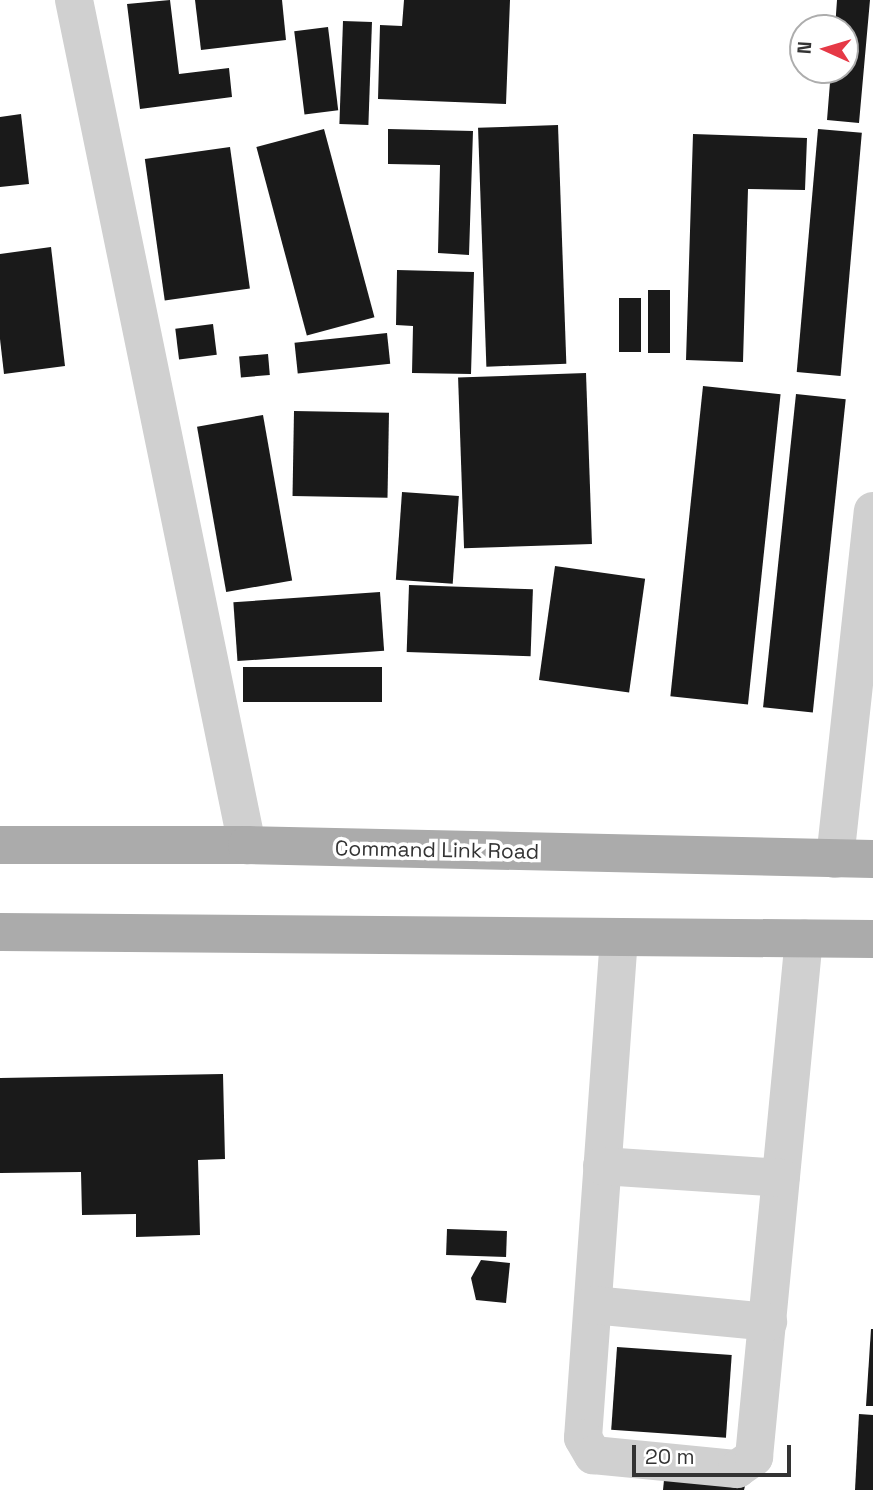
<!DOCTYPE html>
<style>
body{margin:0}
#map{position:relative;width:873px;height:1490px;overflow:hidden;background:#fff;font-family:"Space Grotesk",sans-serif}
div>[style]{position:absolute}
.building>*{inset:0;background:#1a1a1a;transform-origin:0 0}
.minor>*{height:38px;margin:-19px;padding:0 19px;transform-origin:19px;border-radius:19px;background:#d0d0d0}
.major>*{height:38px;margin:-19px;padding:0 19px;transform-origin:19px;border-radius:19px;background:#ababab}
span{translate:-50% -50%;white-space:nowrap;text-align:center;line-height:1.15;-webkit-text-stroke:7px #fff;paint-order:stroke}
.street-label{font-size:21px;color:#333}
.north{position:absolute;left:789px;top:14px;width:70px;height:70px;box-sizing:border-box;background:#fff;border:2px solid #adadad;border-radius:50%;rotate:274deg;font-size:19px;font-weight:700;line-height:28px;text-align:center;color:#333}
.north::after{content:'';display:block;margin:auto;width:24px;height:32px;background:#e63946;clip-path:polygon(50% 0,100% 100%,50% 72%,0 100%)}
.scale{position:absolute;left:632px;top:1445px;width:159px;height:32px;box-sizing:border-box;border:4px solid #333;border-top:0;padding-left:9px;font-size:21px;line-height:24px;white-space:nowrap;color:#333;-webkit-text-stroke:5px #fff;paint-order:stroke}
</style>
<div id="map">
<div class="building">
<div style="clip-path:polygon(170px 0,179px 74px,229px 68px,232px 97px,140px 109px,127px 4px)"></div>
<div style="clip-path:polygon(195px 0,282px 0,286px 40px,201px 50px)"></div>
<div style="clip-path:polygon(404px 0,510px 0,506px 104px,378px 99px,380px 25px,402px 26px)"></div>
<div style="clip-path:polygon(837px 0,870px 0,859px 123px,827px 120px,831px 70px,845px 70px,845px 28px,835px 28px)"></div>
<div style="left:343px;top:21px;width:29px;height:103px;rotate:2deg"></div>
<div style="left:328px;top:27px;width:84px;height:34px;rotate:83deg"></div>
<div style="clip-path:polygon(21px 114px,29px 184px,0 187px,0 117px)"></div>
<div style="left:558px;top:125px;width:239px;height:80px;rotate:88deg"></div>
<div style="left:324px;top:129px;width:195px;height:70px;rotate:75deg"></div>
<div style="clip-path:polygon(388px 129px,473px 131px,469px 255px,438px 253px,440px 165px,388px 164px)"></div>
<div style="left:818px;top:129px;width:44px;height:244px;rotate:5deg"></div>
<div style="clip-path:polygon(693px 134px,807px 138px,805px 190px,748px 189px,743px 362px,686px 360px)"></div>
<div style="left:230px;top:147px;width:143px;height:86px;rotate:82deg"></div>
<div style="clip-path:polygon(51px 247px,65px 366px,4px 374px,0 339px,0 254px)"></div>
<div style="clip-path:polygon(397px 270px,474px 272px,471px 374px,412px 373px,413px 326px,396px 325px)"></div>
<div style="left:648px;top:290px;width:22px;height:63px"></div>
<div style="left:619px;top:298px;width:22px;height:54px"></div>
<div style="left:213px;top:324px;width:31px;height:38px;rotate:83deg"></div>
<div style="left:387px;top:333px;width:31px;height:93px;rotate:84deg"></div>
<div style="left:268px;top:354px;width:21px;height:29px;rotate:85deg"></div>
<div style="left:586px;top:373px;width:171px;height:128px;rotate:88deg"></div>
<div style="left:703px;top:386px;width:78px;height:312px;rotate:6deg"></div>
<div style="left:796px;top:394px;width:50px;height:315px;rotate:6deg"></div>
<div style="left:294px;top:411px;width:95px;height:85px;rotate:1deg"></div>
<div style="left:263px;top:415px;width:168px;height:67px;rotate:80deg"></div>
<div style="left:402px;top:492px;width:57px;height:88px;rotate:4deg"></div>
<div style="left:555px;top:566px;width:91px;height:115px;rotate:8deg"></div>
<div style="left:409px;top:585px;width:124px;height:67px;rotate:2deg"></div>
<div style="left:380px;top:592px;width:59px;height:147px;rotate:86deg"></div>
<div style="left:243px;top:667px;width:139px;height:35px"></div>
<div style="clip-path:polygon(223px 1074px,225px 1159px,198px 1160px,200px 1235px,136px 1237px,136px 1214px,82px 1215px,81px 1172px,0 1173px,0 1078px)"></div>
<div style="left:447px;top:1229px;width:60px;height:26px;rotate:2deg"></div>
<div style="clip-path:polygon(481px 1260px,510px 1263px,506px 1303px,476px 1300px,471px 1278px)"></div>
<div style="clip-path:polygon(871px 1329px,873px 1329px,873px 1406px,866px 1406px)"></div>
<div style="left:617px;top:1347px;width:115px;height:83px;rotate:4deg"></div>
<div style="clip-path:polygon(859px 1414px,873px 1415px,873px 1490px,855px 1490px)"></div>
<div style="clip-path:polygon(664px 1480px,745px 1486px,744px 1490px,663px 1490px)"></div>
</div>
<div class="minor">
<div style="left:74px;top:0;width:863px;rotate:78.43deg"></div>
<div style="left:835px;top:859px;width:350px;rotate:-83.8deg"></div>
<div style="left:619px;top:937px;width:502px;rotate:94.11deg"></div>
<div style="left:583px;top:1438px;width:20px;rotate:60deg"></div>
<div style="left:593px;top:1455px;width:145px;rotate:5.6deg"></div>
<div style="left:737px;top:1469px;width:21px;rotate:-35deg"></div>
<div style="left:754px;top:1457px;width:521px;rotate:-84.5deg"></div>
<div style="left:602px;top:1166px;width:179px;rotate:3.8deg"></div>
<div style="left:593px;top:1305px;width:176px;rotate:5.5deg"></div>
</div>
<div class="major">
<div style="left:0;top:845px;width:247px"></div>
<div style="left:247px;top:845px;width:626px;rotate:1.28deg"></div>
<div style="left:0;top:932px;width:873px;rotate:0.46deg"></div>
</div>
<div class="street-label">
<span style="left:437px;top:850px;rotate:1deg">Command Link Road</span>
</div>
<div class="north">N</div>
<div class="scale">20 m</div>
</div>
